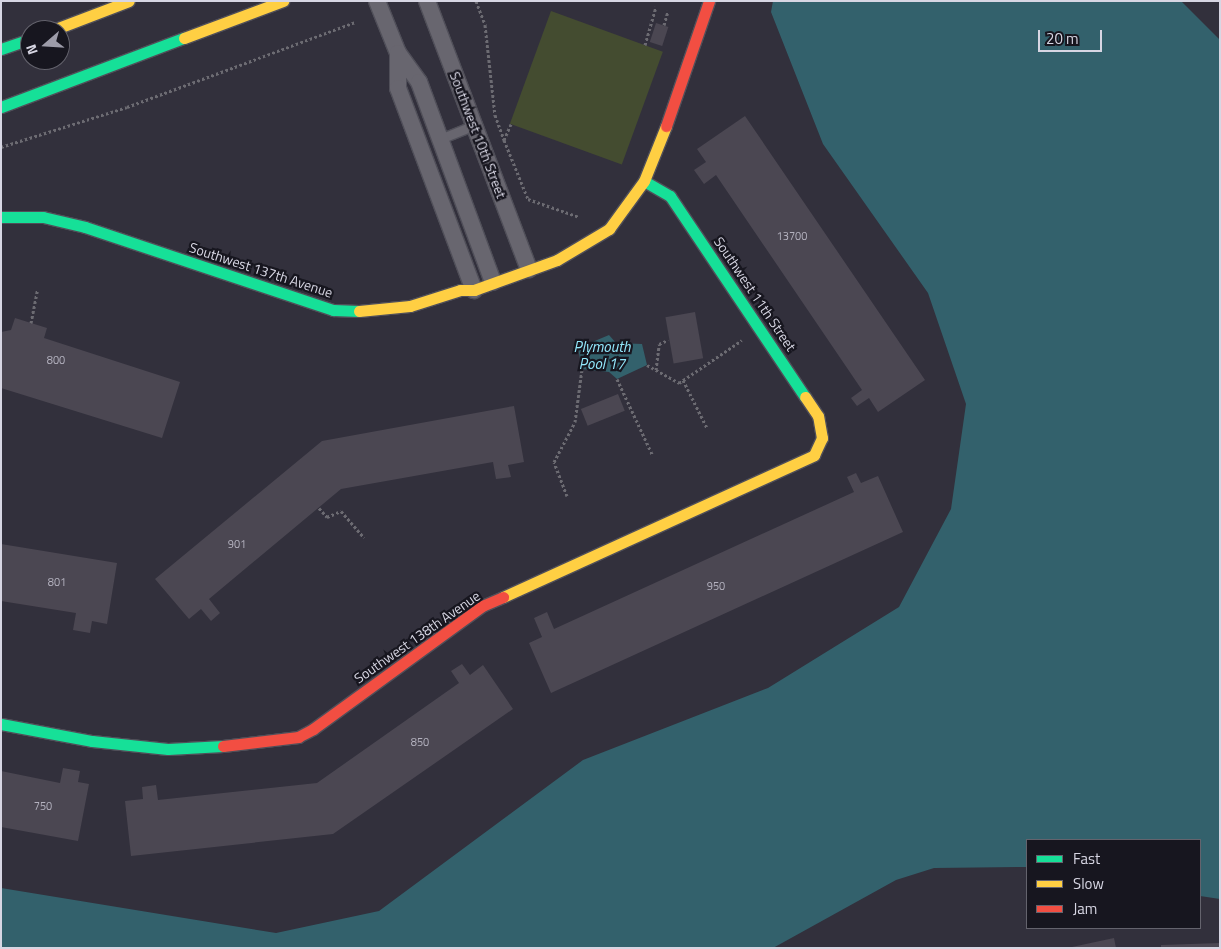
<!DOCTYPE html>
<style>
body{margin:0}
#map{position:relative;width:1221px;height:949px;overflow:hidden;background:#32303c;font-family:"Titillium Web",sans-serif}
div>[style]{position:absolute}
.green>*{inset:0;background:#444c30;transform-origin:0 0}
.water>*{inset:0;background:#33616c}
.building>*{inset:0;background:#4b4752;transform-origin:0 0}
.path>*{height:3px;margin-top:-1.5px;transform-origin:0;background:repeating-linear-gradient(90deg,#6c6b72 0 2.5px,transparent 0 5px)}
.roads{filter:drop-shadow(1px 0 #504f59) drop-shadow(-1px 0 #504f59) drop-shadow(0 1px #504f59) drop-shadow(0 -1px #504f59)}
.lane>*{height:9px;margin:-4.5px;padding:0 4.5px;transform-origin:4.5px;border-radius:4.5px;background:#68666f}
.street>*{height:16px;margin:-8px;padding:0 8px;transform-origin:8px;border-radius:8px;background:#68666f}
.fast>*{height:11px;margin:-5.5px;padding:0 5.5px;transform-origin:5.5px;border-radius:5.5px;background:#16e098}
.slow>*{height:11px;margin:-5.5px;padding:0 5.5px;transform-origin:5.5px;border-radius:5.5px;background:#ffcf43}
.jam>*{height:11px;margin:-5.5px;padding:0 5.5px;transform-origin:5.5px;border-radius:5.5px;background:#f24e42}
span{translate:-50% -50%;white-space:nowrap;text-align:center;line-height:1.15;-webkit-text-stroke:4.5px #17161f;paint-order:stroke}
.number-label{font-size:11px;color:#b4b2bf}
.number-label span{-webkit-text-stroke-width:0}
.street-label{font-size:14px;color:#d7d6e3}
.water-label{font-size:15px;color:#93e9fd;font-style:italic}
.frame{position:absolute;inset:0;border:2px solid #d7d6e3;pointer-events:none}
.legend{position:absolute;left:1026px;top:839px;width:175px;height:90px;box-sizing:border-box;background:#17161f;border:1px solid #64636d;margin:0;padding:6px 9px;list-style:none;font-size:15px;color:#d7d6e3}
.legend li{display:flex;align-items:center;gap:10px;height:25px}
.legend b{width:25px;border:1px solid #64636d}
.north{position:absolute;left:20px;top:20px;width:50px;height:50px;box-sizing:border-box;background:#17161f;border:1px solid #64636d;border-radius:50%;rotate:251deg;font-size:14px;font-weight:700;line-height:20px;text-align:center;color:#d7d6e3}
.north::after{content:'';display:block;margin:auto;width:18px;height:22px;background:#9d9ca9;clip-path:polygon(50% 0,100% 100%,50% 72%,0 100%)}
.scale{position:absolute;left:1038px;top:30px;width:64px;height:22px;box-sizing:border-box;border:2px solid #d7d6e3;border-top:0;padding-left:6px;font-size:15px;line-height:18px;white-space:nowrap;color:#d7d6e3;-webkit-text-stroke:4px #17161f;paint-order:stroke}
</style>
<div id="map">
<div class="green">
<div style="left:551px;top:11px;width:119px;height:120px;rotate:20deg"></div>
</div>
<div class="water">
<div style="clip-path:polygon(773px 1px,1181px 1px,1220px 40px,1220px 899px,1200px 896px,1200px 840px,1027px 840px,1027px 867px,934px 868px,896px 880px,773px 948px,1px 948px,1px 888px,276px 933px,379px 911px,583px 760px,768px 688px,899px 607px,951px 509px,966px 404px,928px 293px,823px 144px,771px 12px)"></div>
<div style="clip-path:polygon(609px 335px,616px 343px,642px 344px,647px 365px,617px 379px,609px 372px,582px 369px,578px 348px)"></div>
</div>
<div class="building">
<div style="left:656px;top:23px;width:13px;height:20px;rotate:18deg"></div>
<div style="clip-path:polygon(745px 116px,925px 380px,878px 412px,869px 398px,857px 406px,851px 398px,862px 390px,716px 175px,704px 184px,694px 170px,706px 162px,697px 149px)"></div>
<div style="left:695px;top:312px;width:47px;height:30px;rotate:80deg"></div>
<div style="clip-path:polygon(15px 318px,47px 328px,44px 338px,180px 382px,162px 438px,1px 388px,1px 332px,11px 330px)"></div>
<div style="left:618px;top:394px;width:18px;height:40px;rotate:68deg"></div>
<div style="clip-path:polygon(514px 406px,524px 462px,508px 465px,511px 477px,496px 479px,493px 462px,341px 489px,209px 599px,220px 613px,211px 621px,201px 609px,189px 619px,155px 579px,322px 441px)"></div>
<div style="clip-path:polygon(856px 473px,861px 483px,878px 476px,903px 532px,551px 693px,529px 643px,542px 637px,534px 618px,547px 612px,554px 629px,854px 492px,847px 477px)"></div>
<div style="clip-path:polygon(1px 544px,117px 563px,107px 624px,92px 621px,90px 633px,73px 630px,76px 613px,1px 601px)"></div>
<div style="clip-path:polygon(462px 664px,470px 675px,483px 665px,513px 709px,333px 834px,131px 856px,125px 801px,143px 799px,142px 787px,156px 785px,158px 800px,317px 783px,459px 683px,451px 671px)"></div>
<div style="clip-path:polygon(63px 768px,80px 771px,78px 782px,89px 784px,78px 841px,1px 827px,1px 771px,60px 783px)"></div>
<div style="clip-path:polygon(1114px 938px,1116px 948px,1072px 948px,1072px 947px)"></div>
<div style="clip-path:polygon(1220px 943px,1220px 948px,1161px 948px,1161px 945px)"></div>
</div>
<div class="path">
<div style="left:476px;top:1px;width:26px;rotate:69deg"></div>
<div style="left:485px;top:25px;width:91px;rotate:83.7deg"></div>
<div style="left:495px;top:115px;width:27px;rotate:70deg"></div>
<div style="left:664px;top:25px;width:15px;rotate:-74deg"></div>
<div style="left:645px;top:45px;width:40px;rotate:-74deg"></div>
<div style="left:511px;top:124px;width:17px;rotate:114deg"></div>
<div style="left:504px;top:140px;width:64px;rotate:67.9deg"></div>
<div style="left:528px;top:199px;width:54px;rotate:19.4deg"></div>
<div style="left:1px;top:147px;width:132px;rotate:-17.6deg"></div>
<div style="left:127px;top:107px;width:244px;rotate:-20.4deg"></div>
<div style="left:31px;top:323px;width:33px;rotate:-79deg"></div>
<div style="left:647px;top:365px;width:37px;rotate:29deg"></div>
<div style="left:679px;top:383px;width:76px;rotate:-34.3deg"></div>
<div style="left:656px;top:370px;width:26px;rotate:-83deg"></div>
<div style="left:659px;top:344px;width:10px;rotate:-24deg"></div>
<div style="left:617px;top:379px;width:83px;rotate:65deg"></div>
<div style="left:683px;top:380px;width:54px;rotate:63.4deg"></div>
<div style="left:567px;top:496px;width:36px;rotate:-111deg"></div>
<div style="left:554px;top:462px;width:45px;rotate:-62.3deg"></div>
<div style="left:575px;top:422px;width:53px;rotate:-82.5deg"></div>
<div style="left:319px;top:508px;width:12px;rotate:48deg"></div>
<div style="left:327px;top:517px;width:15px;rotate:-23deg"></div>
<div style="left:341px;top:511px;width:35px;rotate:49deg"></div>
</div>
<div class="roads">
<div class="lane">
<div style="left:440px;top:139px;width:37px;rotate:-22deg"></div>
</div>
<div class="street">
<div style="left:377px;top:1px;width:56px;rotate:68deg"></div>
<div style="left:398px;top:53px;width:36px;rotate:54deg"></div>
<div style="left:419px;top:82px;width:213px;rotate:69.7deg"></div>
<div style="left:427px;top:1px;width:287px;rotate:69.2deg"></div>
<div style="left:398px;top:53px;width:35px;rotate:90deg"></div>
<div style="left:398px;top:88px;width:216px;rotate:69.4deg"></div>
</div>
<div class="fast">
<div style="left:1px;top:49px;width:31px;rotate:-19deg"></div>
<div style="left:1px;top:107px;width:196px;rotate:-20.7deg"></div>
<div style="left:644px;top:181px;width:30px;rotate:30deg"></div>
<div style="left:670px;top:196px;width:242px;rotate:56.1deg"></div>
<div style="left:1px;top:217px;width:42px"></div>
<div style="left:43px;top:217px;width:43px;rotate:13.4deg"></div>
<div style="left:85px;top:227px;width:262px;rotate:18.5deg"></div>
<div style="left:333px;top:310px;width:26px;rotate:2deg"></div>
<div style="left:1px;top:724px;width:93px;rotate:10.6deg"></div>
<div style="left:92px;top:741px;width:76px;rotate:6deg"></div>
<div style="left:168px;top:749px;width:55px;rotate:-3.1deg"></div>
</div>
<div class="slow">
<div style="left:53px;top:30px;width:81px;rotate:-20.9deg"></div>
<div style="left:184px;top:38px;width:106px;rotate:-20.5deg"></div>
<div style="left:359px;top:311px;width:51px;rotate:-5.6deg"></div>
<div style="left:410px;top:306px;width:52px;rotate:-17.7deg"></div>
<div style="left:460px;top:290px;width:14px"></div>
<div style="left:474px;top:290px;width:88px;rotate:-19.9deg"></div>
<div style="left:557px;top:260px;width:61px;rotate:-30.8deg"></div>
<div style="left:609px;top:229px;width:59px;rotate:-53.9deg"></div>
<div style="left:644px;top:181px;width:59px;rotate:-68.2deg"></div>
<div style="left:503px;top:597px;width:342px;rotate:-24.5deg"></div>
<div style="left:814px;top:455px;width:19px;rotate:-65deg"></div>
<div style="left:822px;top:438px;width:22px;rotate:-100deg"></div>
<div style="left:818px;top:416px;width:23px;rotate:-124deg"></div>
</div>
<div class="jam">
<div style="left:666px;top:126px;width:132px;rotate:-71deg"></div>
<div style="left:223px;top:746px;width:76px;rotate:-6.8deg"></div>
<div style="left:298px;top:737px;width:17px;rotate:-28deg"></div>
<div style="left:313px;top:729px;width:209px;rotate:-36deg"></div>
<div style="left:482px;top:606px;width:23px;rotate:-23deg"></div>
</div>
</div>
<div class="number-label">
<span style="left:792px;top:236px">13700</span>
<span style="left:56px;top:360px">800</span>
<span style="left:237px;top:544px">901</span>
<span style="left:57px;top:582px">801</span>
<span style="left:716px;top:586px">950</span>
<span style="left:420px;top:742px">850</span>
<span style="left:43px;top:806px">750</span>
</div>
<div class="street-label">
<span style="left:478px;top:135px;rotate:69deg">Southwest 10th Street</span>
<span style="left:261px;top:270px;rotate:18deg">Southwest 137th Avenue</span>
<span style="left:755px;top:294px;rotate:56deg">Southwest 11th Street</span>
<span style="left:417px;top:637px;rotate:-35deg">Southwest 138th Avenue</span>
</div>
<div class="water-label">
<span style="left:602px;top:355px">Plymouth<br>Pool 17</span>
</div>
<div class="frame"></div>
<ul class="legend">
<li><b style="height:6px;background:#16e098"></b>Fast</li>
<li><b style="height:6px;background:#ffcf43"></b>Slow</li>
<li><b style="height:6px;background:#f24e42"></b>Jam</li>
</ul>
<div class="north">N</div>
<div class="scale">20 m</div>
</div>
